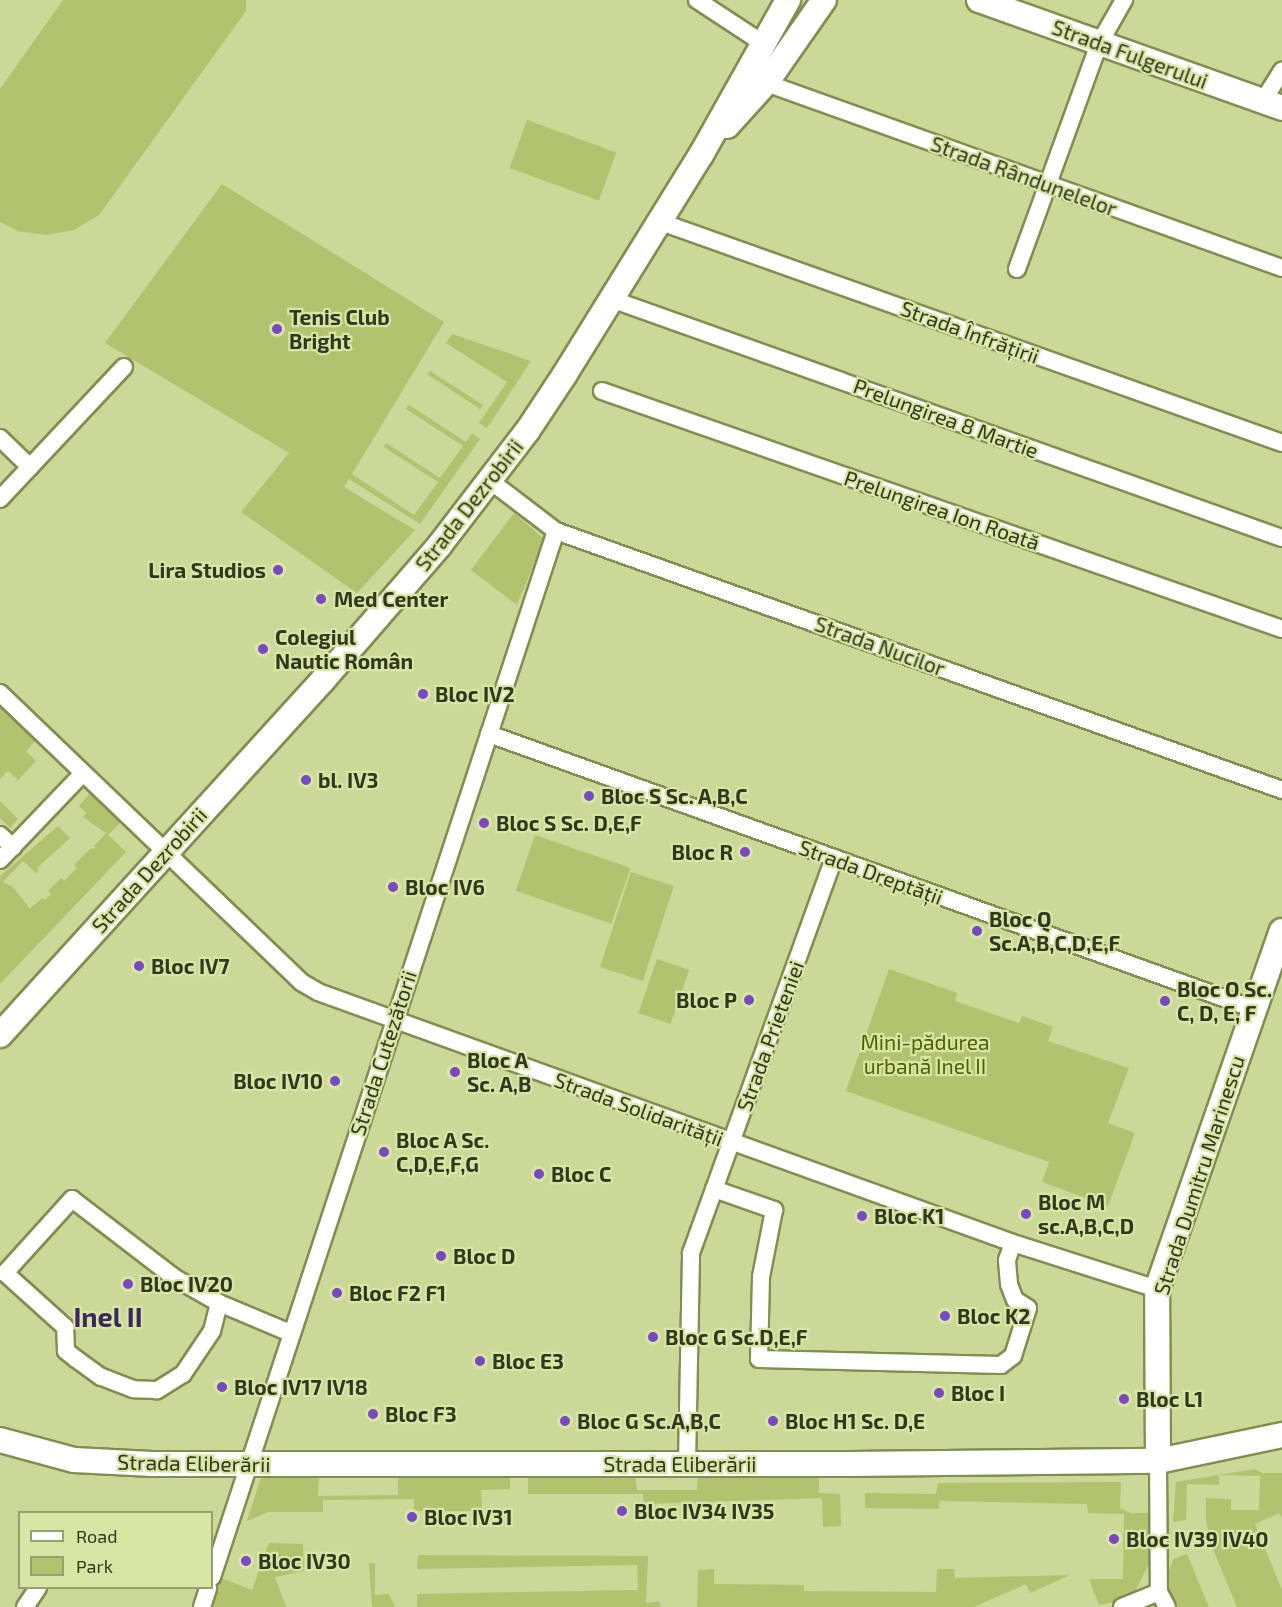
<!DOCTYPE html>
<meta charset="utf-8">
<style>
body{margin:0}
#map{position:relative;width:1282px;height:1607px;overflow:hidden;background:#cbd898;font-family:"Exo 2",sans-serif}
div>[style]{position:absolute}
.green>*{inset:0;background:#b2c26f;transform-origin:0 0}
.roads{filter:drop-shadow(2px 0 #818e50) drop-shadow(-2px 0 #818e50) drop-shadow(0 2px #818e50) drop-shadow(0 -2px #818e50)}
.street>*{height:16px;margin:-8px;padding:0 8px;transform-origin:8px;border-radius:8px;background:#fff}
.secondary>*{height:24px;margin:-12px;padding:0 12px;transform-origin:12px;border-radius:12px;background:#fff}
.dots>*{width:16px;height:16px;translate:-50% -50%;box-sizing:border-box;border:3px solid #d7e6a5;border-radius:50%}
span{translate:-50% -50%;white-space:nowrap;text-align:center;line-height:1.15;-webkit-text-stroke:4.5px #d7e6a5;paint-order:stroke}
.street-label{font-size:21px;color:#32371d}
.poi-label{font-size:21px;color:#32371d;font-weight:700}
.left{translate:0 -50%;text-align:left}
.right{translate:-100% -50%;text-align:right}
.park-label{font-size:21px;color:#535f00}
.district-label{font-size:27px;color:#3d2761;font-weight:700}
.legend{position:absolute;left:18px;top:1511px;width:195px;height:78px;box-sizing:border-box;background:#d7e6a5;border:2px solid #95a06f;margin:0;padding:8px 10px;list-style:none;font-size:18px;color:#32371d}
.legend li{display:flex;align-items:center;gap:12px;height:30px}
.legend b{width:30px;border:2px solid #95a06f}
</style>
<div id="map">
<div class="green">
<div style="clip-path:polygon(63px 0,246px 0,246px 11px,99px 215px,74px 230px,46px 235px,18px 231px,0 222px,0 89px)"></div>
<div style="left:527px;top:120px;width:95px;height:51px;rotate:20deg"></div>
<div style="clip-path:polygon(222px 184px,444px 322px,352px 474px,414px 515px,438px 482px,384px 447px,386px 443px,440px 478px,463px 446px,406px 409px,409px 405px,466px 442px,472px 433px,480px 439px,420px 524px,349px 479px,344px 487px,415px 530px,357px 593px,241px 512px,289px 453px,105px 343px)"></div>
<div style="clip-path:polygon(452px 334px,531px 361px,487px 428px,479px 423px,507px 382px,446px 343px)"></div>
<div style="clip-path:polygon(430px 371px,483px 405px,480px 409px,427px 374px)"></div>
<div style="clip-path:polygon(514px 513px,544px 539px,517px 605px,471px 570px)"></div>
<div style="clip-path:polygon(0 700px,39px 737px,26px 751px,36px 761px,18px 780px,8px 771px,0 779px)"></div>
<div style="clip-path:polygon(91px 792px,121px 822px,108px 835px,126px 852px,0 984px,0 876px,58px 826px,70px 838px,37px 868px,39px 870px,36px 873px,23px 861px,3px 882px,13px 887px,30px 909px,42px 898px,45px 900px,51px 894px,48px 891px,61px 878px,64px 881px,77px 868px,74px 865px,90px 849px,96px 848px,94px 846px,106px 833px,83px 817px,86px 813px,79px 806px)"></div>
<div style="clip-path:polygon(0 801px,18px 819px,10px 828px,0 818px)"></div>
<div style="left:535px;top:835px;width:101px;height:59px;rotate:19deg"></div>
<div style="left:631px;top:872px;width:45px;height:100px;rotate:18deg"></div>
<div style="left:657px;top:959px;width:34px;height:57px;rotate:19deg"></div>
<div style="clip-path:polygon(889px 969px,957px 993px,955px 1001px,1019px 1023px,1022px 1016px,1053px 1027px,1048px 1041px,1129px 1068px,1108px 1123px,1135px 1133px,1108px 1206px,1042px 1182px,1049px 1162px,846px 1091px)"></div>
<div style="clip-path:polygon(1255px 1469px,1262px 1473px,1282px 1473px,1282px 1518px,1279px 1513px,1255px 1524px,1282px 1590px,1282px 1607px,1237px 1607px,1211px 1544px,1206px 1520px,1206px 1498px,1231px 1499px,1231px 1510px,1259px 1510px,1260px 1476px,1219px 1475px,1219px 1485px,1187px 1484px,1186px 1520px,1173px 1522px,1176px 1482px)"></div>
<div style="clip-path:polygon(528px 1471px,635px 1471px,637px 1490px,697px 1490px,698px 1473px,819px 1474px,819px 1493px,840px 1494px,841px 1526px,823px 1527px,822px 1498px,644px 1504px,643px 1494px,528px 1494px)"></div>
<div style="clip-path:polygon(319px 1474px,318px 1496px,398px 1495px,398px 1474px,510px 1474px,510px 1489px,481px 1490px,482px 1511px,414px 1511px,414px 1499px,323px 1500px,323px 1512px,268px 1512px,247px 1521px,262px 1475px)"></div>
<div style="clip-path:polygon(1121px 1482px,1120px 1508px,1130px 1513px,1149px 1513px,1149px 1564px,1131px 1599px,1099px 1605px,1089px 1579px,1123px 1579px,1124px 1514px,1088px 1513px,1087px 1504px,940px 1501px,939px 1509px,865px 1508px,865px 1493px,936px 1494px,938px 1483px)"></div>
<div style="clip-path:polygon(269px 1543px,303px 1544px,304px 1571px,275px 1577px,286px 1607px,208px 1607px,221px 1578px,252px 1590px)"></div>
<div style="clip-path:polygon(1187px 1554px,1209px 1607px,1178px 1607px,1164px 1581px,1174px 1559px)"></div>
<div style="clip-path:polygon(418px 1555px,648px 1556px,646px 1603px,659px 1601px,661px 1607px,417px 1607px,417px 1594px,638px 1590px,637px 1565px,417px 1569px)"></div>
<div style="clip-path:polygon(369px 1563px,375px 1563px,375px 1595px,389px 1594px,395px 1607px,372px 1607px)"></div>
<div style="clip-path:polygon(714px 1569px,714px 1584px,804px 1585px,804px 1591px,936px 1592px,937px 1569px,954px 1569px,955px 1578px,1070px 1575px,1030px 1593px,1026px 1584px,974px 1607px,697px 1607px,698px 1570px)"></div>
</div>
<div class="roads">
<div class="street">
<div style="left:697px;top:0;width:77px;rotate:33.3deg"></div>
<div style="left:766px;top:83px;width:548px;rotate:19.72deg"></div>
<div style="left:1263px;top:101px;width:36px;rotate:-58deg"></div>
<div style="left:658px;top:221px;width:662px;rotate:19.58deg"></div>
<div style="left:1017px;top:269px;width:239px;rotate:-70deg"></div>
<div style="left:1099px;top:44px;width:51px;rotate:-60.4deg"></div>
<div style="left:611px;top:299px;width:712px;rotate:19.61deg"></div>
<div style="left:602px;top:391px;width:720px;rotate:19.29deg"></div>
<div style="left:0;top:438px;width:42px;rotate:44deg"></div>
<div style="left:489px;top:480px;width:84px;rotate:37.3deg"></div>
<div style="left:556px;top:531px;width:771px;rotate:19.63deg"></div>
<div style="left:0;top:499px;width:181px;rotate:-46.8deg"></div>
<div style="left:0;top:693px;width:417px;rotate:43.8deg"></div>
<div style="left:301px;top:982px;width:20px;rotate:30deg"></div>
<div style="left:318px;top:992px;width:739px;rotate:19.86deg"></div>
<div style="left:1013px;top:1243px;width:151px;rotate:17.7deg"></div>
<div style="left:489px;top:734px;width:813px;rotate:19.77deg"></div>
<div style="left:0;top:835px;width:18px;rotate:43deg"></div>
<div style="left:0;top:860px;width:120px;rotate:-46.3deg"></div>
<div style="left:714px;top:1189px;width:64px;rotate:19.3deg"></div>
<div style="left:774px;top:1210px;width:68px;rotate:101deg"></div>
<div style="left:761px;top:1277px;width:82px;rotate:91.4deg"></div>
<div style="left:759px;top:1359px;width:242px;rotate:1.4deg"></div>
<div style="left:1001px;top:1365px;width:15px;rotate:-37deg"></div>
<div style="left:1013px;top:1356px;width:50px;rotate:-72.6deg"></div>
<div style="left:1028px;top:1308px;width:15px;rotate:-148deg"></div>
<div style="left:1015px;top:1300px;width:17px;rotate:-111deg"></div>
<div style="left:1009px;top:1284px;width:24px;rotate:-95deg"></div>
<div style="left:1007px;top:1260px;width:18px;rotate:-71deg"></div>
<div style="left:219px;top:1303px;width:29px;rotate:104deg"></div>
<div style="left:212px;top:1331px;width:52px;rotate:124deg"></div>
<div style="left:183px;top:1374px;width:31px;rotate:148deg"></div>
<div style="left:157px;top:1390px;width:24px;rotate:-178deg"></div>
<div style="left:133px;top:1389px;width:34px;rotate:-159deg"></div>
<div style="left:101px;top:1377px;width:31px;rotate:-144deg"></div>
<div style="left:76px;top:1359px;width:13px;rotate:-141deg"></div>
<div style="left:66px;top:1351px;width:24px;rotate:-92deg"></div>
<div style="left:65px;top:1327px;width:81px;rotate:-138deg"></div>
<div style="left:5px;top:1273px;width:100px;rotate:-47.8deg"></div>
<div style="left:72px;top:1199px;width:130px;rotate:37.5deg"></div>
<div style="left:175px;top:1278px;width:51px;rotate:29.6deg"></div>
<div style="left:219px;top:1303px;width:77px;rotate:22.9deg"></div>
<div style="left:1158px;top:1461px;width:131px;rotate:89.6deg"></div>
<div style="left:1159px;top:1592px;width:17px;rotate:62deg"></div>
<div style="left:687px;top:1464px;width:211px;rotate:-88.9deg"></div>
<div style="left:691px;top:1253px;width:420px;rotate:-70.1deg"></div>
<div style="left:212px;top:1577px;width:1101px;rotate:-71.8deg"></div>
<div style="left:25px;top:1607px;width:23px;rotate:-56deg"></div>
<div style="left:202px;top:1607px;width:20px;rotate:-72deg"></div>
<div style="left:1122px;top:1607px;width:40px;rotate:-22deg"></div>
</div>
<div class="secondary">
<div style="left:979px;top:0;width:322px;rotate:19.6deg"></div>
<div style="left:727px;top:126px;width:58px;rotate:-47.8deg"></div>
<div style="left:766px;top:83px;width:101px;rotate:-55.1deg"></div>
<div style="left:0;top:1035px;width:480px;rotate:-47.7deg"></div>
<div style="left:323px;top:680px;width:177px;rotate:-49.1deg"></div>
<div style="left:439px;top:546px;width:146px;rotate:-52.5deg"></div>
<div style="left:528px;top:430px;width:67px;rotate:-56.5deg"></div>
<div style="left:565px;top:374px;width:258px;rotate:-58.2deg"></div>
<div style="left:701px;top:155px;width:178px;rotate:-60.7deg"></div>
<div style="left:0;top:1440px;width:77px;rotate:15.1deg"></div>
<div style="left:74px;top:1460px;width:78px;rotate:2.9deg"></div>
<div style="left:152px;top:1464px;width:697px"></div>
<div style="left:849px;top:1464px;width:309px;rotate:-0.6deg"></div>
<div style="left:1158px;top:1461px;width:127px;rotate:-11.8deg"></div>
<div style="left:1158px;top:1461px;width:172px;rotate:-90.3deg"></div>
<div style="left:1157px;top:1289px;width:379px;rotate:-70.8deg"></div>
</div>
</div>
<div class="dots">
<div style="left:277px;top:329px;background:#7949c1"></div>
<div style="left:278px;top:570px;background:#7949c1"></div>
<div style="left:321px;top:599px;background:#7949c1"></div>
<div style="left:263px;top:649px;background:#7949c1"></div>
<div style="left:423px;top:694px;background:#7949c1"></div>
<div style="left:306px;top:780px;background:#7949c1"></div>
<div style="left:589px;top:796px;background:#7949c1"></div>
<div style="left:484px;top:823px;background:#7949c1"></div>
<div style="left:745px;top:852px;background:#7949c1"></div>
<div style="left:393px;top:887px;background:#7949c1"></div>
<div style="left:977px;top:931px;background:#7949c1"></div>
<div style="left:139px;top:966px;background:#7949c1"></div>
<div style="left:749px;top:1000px;background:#7949c1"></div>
<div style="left:1165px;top:1001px;background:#7949c1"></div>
<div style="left:455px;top:1072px;background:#7949c1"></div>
<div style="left:335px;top:1081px;background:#7949c1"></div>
<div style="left:384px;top:1152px;background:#7949c1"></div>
<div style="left:539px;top:1174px;background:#7949c1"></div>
<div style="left:1026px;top:1214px;background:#7949c1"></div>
<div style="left:862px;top:1216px;background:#7949c1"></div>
<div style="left:441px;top:1256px;background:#7949c1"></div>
<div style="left:128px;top:1284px;background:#7949c1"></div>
<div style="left:337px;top:1293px;background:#7949c1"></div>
<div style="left:945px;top:1316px;background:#7949c1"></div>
<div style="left:653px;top:1337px;background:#7949c1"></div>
<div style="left:480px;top:1361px;background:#7949c1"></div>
<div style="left:222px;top:1387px;background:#7949c1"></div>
<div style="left:939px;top:1393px;background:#7949c1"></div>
<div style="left:1124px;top:1399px;background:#7949c1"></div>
<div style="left:373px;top:1414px;background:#7949c1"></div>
<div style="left:565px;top:1421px;background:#7949c1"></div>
<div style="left:773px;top:1421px;background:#7949c1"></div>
<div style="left:622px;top:1511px;background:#7949c1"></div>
<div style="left:412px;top:1517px;background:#7949c1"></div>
<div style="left:1114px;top:1539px;background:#7949c1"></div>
<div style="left:246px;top:1561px;background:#7949c1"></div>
</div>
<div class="street-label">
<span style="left:1130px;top:54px;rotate:20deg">Strada Fulgerului</span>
<span style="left:1024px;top:176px;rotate:20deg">Strada Rândunelelor</span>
<span style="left:970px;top:332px;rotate:20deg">Strada Înfrățirii</span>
<span style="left:946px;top:418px;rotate:20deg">Prelungirea 8 Martie</span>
<span style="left:469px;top:505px;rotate:-52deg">Strada Dezrobirii</span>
<span style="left:942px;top:510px;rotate:19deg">Prelungirea Ion Roată</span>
<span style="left:880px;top:646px;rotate:20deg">Strada Nucilor</span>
<span style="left:149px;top:870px;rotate:-48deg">Strada Dezrobirii</span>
<span style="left:871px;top:872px;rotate:20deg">Strada Dreptății</span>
<span style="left:770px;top:1036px;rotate:-70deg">Strada Prieteniei</span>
<span style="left:383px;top:1053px;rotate:-72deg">Strada Cutezătorii</span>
<span style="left:639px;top:1109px;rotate:20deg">Strada Solidarității</span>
<span style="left:1199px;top:1175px;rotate:-72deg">Strada Dumitru Marinescu</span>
<span style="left:194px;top:1463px;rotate:1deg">Strada Eliberării</span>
<span style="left:680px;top:1464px">Strada Eliberării</span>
</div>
<div class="poi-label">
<span class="left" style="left:289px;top:329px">Tenis Club<br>Bright</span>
<span class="right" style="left:266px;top:570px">Lira Studios</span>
<span class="left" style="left:334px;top:599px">Med Center</span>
<span class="left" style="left:275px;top:649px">Colegiul<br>Nautic Român</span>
<span class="left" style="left:435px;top:694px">Bloc IV2</span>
<span class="left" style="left:318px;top:780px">bl. IV3</span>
<span class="left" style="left:601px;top:796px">Bloc S Sc. A,B,C</span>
<span class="left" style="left:496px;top:823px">Bloc S Sc. D,E,F</span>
<span class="right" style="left:733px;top:852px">Bloc R</span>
<span class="left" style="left:405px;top:887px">Bloc IV6</span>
<span class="left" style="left:989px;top:931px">Bloc Q<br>Sc.A,B,C,D,E,F</span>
<span class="left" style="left:151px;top:966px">Bloc IV7</span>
<span class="left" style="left:1177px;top:1001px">Bloc O Sc.<br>C, D, E, F</span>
<span class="right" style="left:737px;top:1000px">Bloc P</span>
<span class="left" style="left:467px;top:1072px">Bloc A<br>Sc. A,B</span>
<span class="right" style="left:323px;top:1081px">Bloc IV10</span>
<span class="left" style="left:396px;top:1152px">Bloc A Sc.<br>C,D,E,F,G</span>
<span class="left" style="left:551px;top:1174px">Bloc C</span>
<span class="left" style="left:1038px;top:1214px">Bloc M<br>sc.A,B,C,D</span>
<span class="left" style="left:874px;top:1216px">Bloc K1</span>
<span class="left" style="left:453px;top:1256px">Bloc D</span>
<span class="left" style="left:140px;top:1284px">Bloc IV20</span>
<span class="left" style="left:349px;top:1293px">Bloc F2 F1</span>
<span class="left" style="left:957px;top:1316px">Bloc K2</span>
<span class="left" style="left:665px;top:1337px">Bloc G Sc.D,E,F</span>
<span class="left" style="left:492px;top:1361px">Bloc E3</span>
<span class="left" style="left:234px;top:1387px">Bloc IV17 IV18</span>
<span class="left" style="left:951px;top:1393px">Bloc I</span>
<span class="left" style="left:1136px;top:1399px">Bloc L1</span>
<span class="left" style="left:385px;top:1414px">Bloc F3</span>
<span class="left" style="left:577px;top:1421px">Bloc G Sc.A,B,C</span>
<span class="left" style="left:785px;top:1421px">Bloc H1 Sc. D,E</span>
<span class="left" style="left:634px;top:1511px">Bloc IV34 IV35</span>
<span class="left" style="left:424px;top:1517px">Bloc IV31</span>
<span class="left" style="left:1126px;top:1539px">Bloc IV39 IV40</span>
<span class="left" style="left:258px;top:1561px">Bloc IV30</span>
</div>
<div class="park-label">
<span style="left:925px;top:1054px">Mini-pădurea<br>urbană Inel II</span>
</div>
<div class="district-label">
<span style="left:108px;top:1317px">Inel II</span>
</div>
<ul class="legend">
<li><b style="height:8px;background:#fff"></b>Road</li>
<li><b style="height:16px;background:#b2c26f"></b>Park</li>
</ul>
</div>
